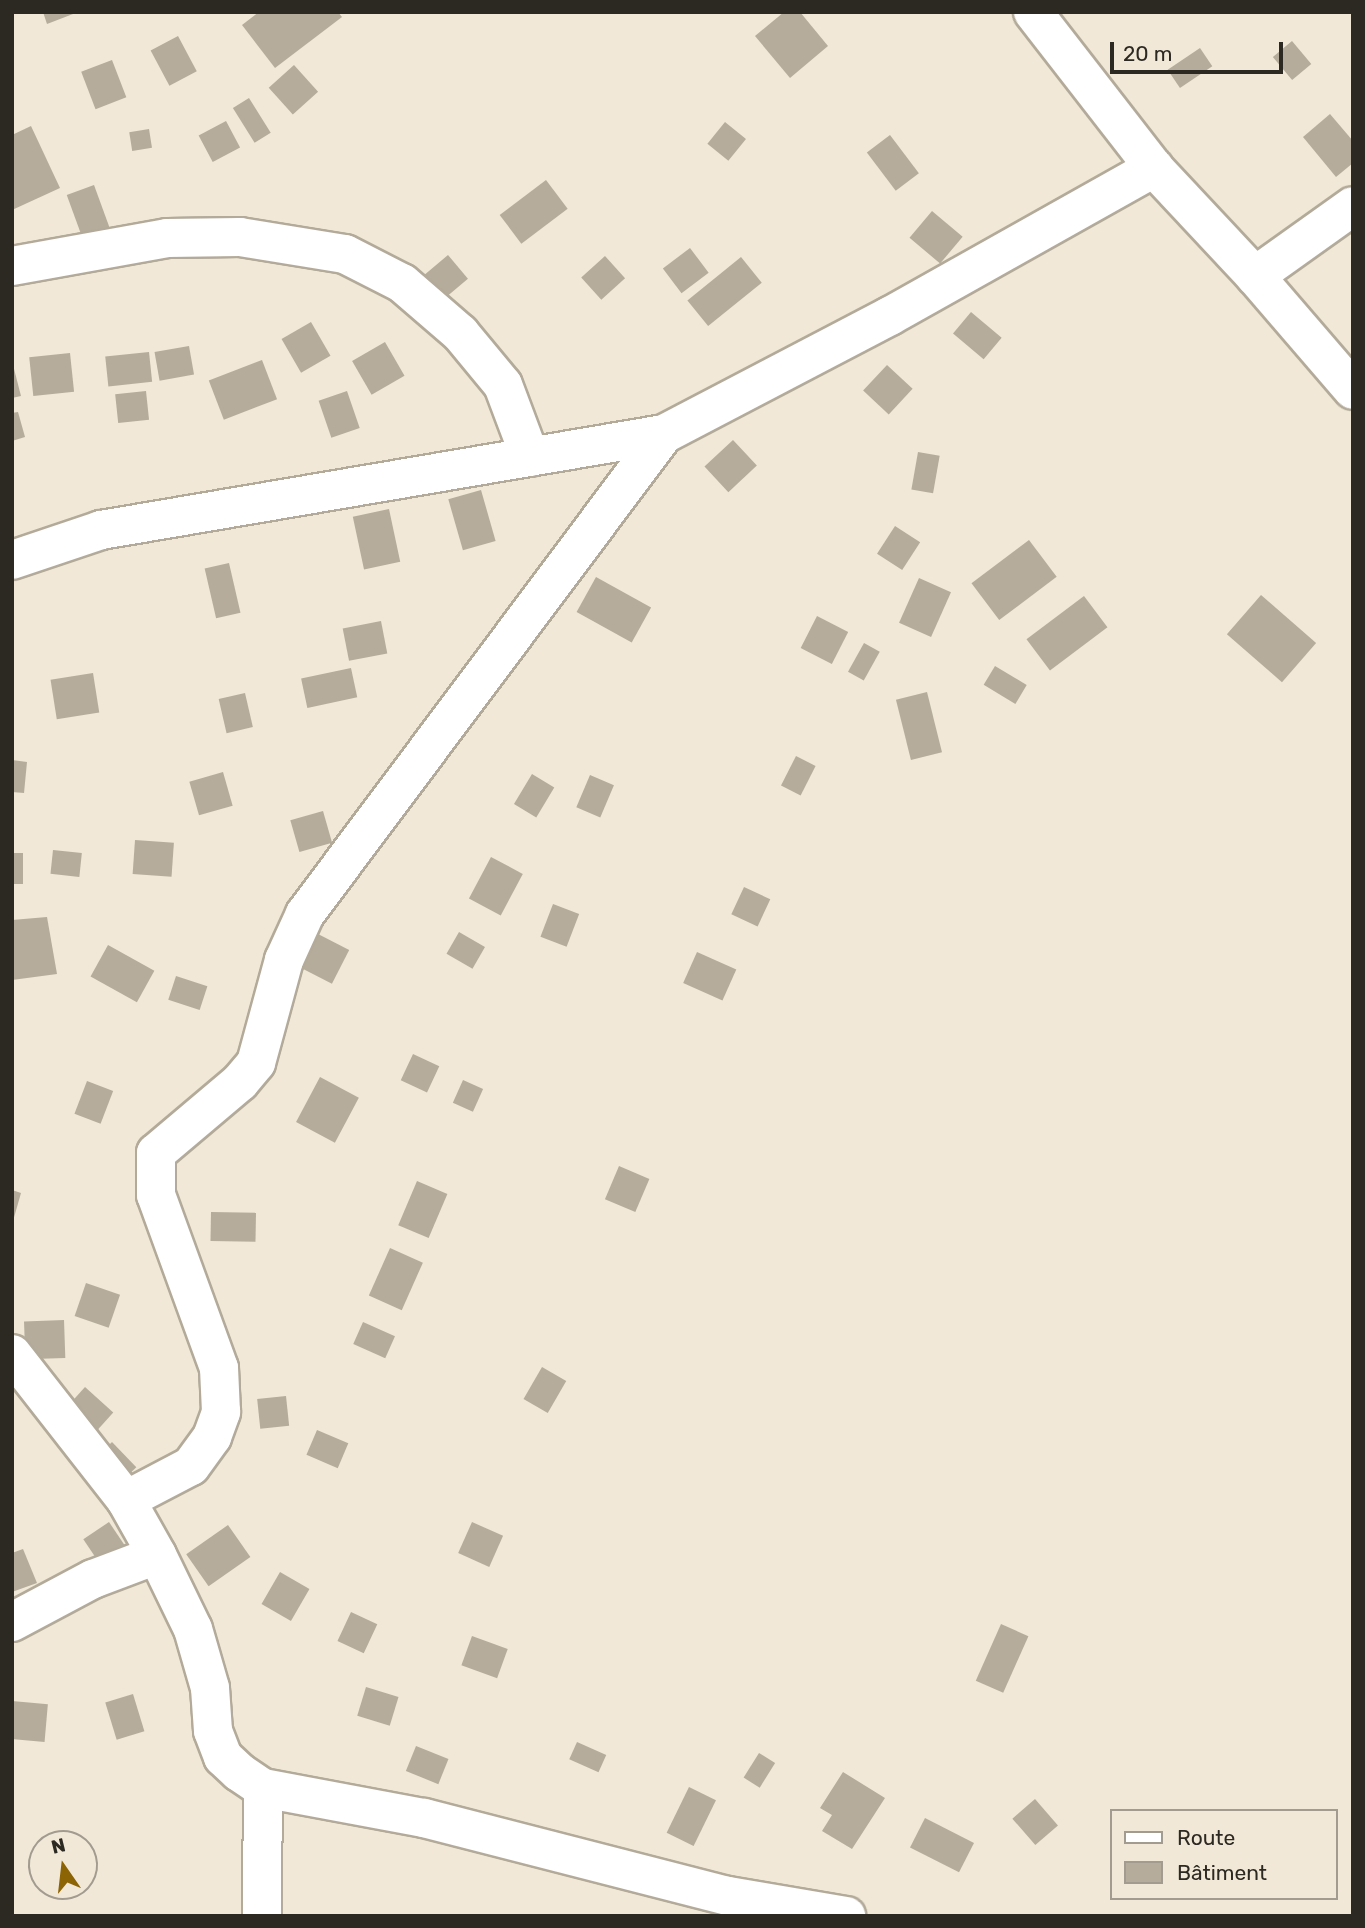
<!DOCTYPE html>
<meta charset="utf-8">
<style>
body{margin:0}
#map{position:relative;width:1365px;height:1928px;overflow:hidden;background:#f1e8d7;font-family:Rubik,sans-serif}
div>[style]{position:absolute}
.building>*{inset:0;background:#b5ac9c;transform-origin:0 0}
.roads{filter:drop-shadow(2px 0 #b3aa9a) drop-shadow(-2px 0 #b3aa9a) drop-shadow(0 2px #b3aa9a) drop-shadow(0 -2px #b3aa9a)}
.street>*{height:38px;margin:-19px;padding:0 19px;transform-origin:19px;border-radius:19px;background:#fff}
.secondary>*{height:38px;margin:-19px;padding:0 19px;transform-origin:19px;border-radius:19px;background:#fff}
span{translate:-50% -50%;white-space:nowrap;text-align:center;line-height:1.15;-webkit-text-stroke:5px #f1e8d7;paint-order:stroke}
.frame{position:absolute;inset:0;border:14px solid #2c2822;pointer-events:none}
.legend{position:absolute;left:1110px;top:1809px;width:228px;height:91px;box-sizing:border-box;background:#f1e8d7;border:2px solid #a29b8f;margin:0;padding:9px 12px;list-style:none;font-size:21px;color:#2c2822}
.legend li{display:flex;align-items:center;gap:14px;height:35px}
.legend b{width:35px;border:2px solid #a29b8f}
.north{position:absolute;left:28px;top:1830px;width:70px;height:70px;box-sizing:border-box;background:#f1e8d7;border:2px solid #a29b8f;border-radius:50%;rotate:346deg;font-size:19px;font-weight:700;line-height:28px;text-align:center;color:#2c2822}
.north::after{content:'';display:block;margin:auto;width:24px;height:32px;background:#8c6405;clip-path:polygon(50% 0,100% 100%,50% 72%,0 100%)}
.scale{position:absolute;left:1110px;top:42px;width:173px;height:32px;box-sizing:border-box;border:4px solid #2c2822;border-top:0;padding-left:9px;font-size:21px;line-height:24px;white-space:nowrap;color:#2c2822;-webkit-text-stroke:5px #f1e8d7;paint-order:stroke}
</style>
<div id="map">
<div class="building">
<div style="clip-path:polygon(43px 12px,72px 12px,73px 14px,47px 24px)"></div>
<div style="clip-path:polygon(259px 12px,338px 12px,342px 17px,275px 68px,242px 25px)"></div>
<div style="clip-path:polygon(784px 12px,800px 12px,828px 46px,790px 78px,755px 36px)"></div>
<div style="left:178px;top:36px;width:40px;height:31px;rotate:62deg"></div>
<div style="left:1292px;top:41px;width:30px;height:25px;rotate:50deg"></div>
<div style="left:1200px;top:48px;width:22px;height:39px;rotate:56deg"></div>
<div style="left:112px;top:60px;width:40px;height:33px;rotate:69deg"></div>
<div style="left:294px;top:65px;width:36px;height:34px;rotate:48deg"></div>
<div style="left:249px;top:98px;width:41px;height:19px;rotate:58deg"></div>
<div style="clip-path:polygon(1330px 114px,1353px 141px,1353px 163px,1336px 177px,1303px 137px)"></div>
<div style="left:226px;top:121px;width:30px;height:31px;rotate:62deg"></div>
<div style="left:725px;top:122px;width:27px;height:28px;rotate:39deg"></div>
<div style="clip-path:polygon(31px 126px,60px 188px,12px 210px,12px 135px)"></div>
<div style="left:149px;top:129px;width:19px;height:20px;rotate:81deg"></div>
<div style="left:890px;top:135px;width:48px;height:29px;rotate:53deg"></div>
<div style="left:546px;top:180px;width:36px;height:58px;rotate:53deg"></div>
<div style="left:94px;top:185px;width:52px;height:29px;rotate:70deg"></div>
<div style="left:932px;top:211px;width:40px;height:35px;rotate:40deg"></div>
<div style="left:690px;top:248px;width:31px;height:34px;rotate:53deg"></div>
<div style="left:448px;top:255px;width:31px;height:31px;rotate:50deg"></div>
<div style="left:605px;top:256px;width:30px;height:32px;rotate:48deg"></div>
<div style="left:741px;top:257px;width:33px;height:69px;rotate:51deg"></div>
<div style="left:971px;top:312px;width:40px;height:28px;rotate:40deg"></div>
<div style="left:311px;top:322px;width:39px;height:34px;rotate:60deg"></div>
<div style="left:385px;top:342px;width:39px;height:38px;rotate:60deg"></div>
<div style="left:189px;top:346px;width:29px;height:35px;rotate:80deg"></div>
<div style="left:149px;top:352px;width:30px;height:44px;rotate:84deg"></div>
<div style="left:70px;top:353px;width:39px;height:41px;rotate:84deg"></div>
<div style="left:262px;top:360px;width:42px;height:57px;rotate:69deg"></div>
<div style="clip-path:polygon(12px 361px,21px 396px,12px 398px)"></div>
<div style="left:887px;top:365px;width:35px;height:35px;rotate:43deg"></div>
<div style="left:146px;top:391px;width:29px;height:31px;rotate:84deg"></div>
<div style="left:347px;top:391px;width:39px;height:30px;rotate:71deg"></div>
<div style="clip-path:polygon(18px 412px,25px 437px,12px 441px,12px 413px)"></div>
<div style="left:733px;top:440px;width:35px;height:39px;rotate:47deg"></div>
<div style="left:918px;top:452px;width:22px;height:38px;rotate:10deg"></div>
<div style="left:481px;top:490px;width:53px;height:34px;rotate:74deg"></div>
<div style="left:389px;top:509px;width:54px;height:37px;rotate:78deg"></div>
<div style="left:895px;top:526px;width:30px;height:33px;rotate:33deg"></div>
<div style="left:1029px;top:540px;width:46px;height:72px;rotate:53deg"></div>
<div style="left:229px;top:563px;width:51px;height:25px;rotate:77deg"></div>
<div style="left:596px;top:577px;width:63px;height:40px;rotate:29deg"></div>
<div style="left:919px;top:578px;width:35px;height:49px;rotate:24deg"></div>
<div style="left:1261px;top:595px;width:73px;height:52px;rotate:41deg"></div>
<div style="left:1084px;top:596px;width:39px;height:72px;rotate:53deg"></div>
<div style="left:817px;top:616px;width:35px;height:36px;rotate:27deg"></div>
<div style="left:381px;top:621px;width:33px;height:39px;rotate:79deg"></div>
<div style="left:864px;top:643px;width:18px;height:33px;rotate:29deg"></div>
<div style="left:995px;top:666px;width:37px;height:22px;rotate:31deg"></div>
<div style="left:351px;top:668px;width:30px;height:51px;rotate:78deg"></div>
<div style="left:93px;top:673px;width:40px;height:43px;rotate:81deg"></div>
<div style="left:927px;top:692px;width:62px;height:32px;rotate:76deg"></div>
<div style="left:245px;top:693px;width:35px;height:27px;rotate:77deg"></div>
<div style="left:796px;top:756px;width:22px;height:33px;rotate:27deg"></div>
<div style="clip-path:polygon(12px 760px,27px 762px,24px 793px,12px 792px)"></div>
<div style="left:223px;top:772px;width:35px;height:35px;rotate:74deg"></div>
<div style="left:532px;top:774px;width:26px;height:35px;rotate:31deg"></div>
<div style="left:590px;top:775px;width:26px;height:35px;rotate:23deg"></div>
<div style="left:323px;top:811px;width:33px;height:34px;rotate:74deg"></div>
<div style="left:135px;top:840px;width:39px;height:34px;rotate:4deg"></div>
<div style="left:53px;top:850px;width:29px;height:24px;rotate:6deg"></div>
<div style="left:12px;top:853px;width:11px;height:31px"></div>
<div style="left:491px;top:857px;width:36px;height:47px;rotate:28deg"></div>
<div style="left:744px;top:887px;width:29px;height:30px;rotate:25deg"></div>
<div style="left:553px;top:904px;width:28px;height:35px;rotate:21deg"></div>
<div style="clip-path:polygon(47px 917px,57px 974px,12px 980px,12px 920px)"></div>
<div style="left:459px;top:932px;width:30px;height:25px;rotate:30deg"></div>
<div style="left:318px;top:934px;width:35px;height:38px;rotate:27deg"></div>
<div style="left:108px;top:945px;width:53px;height:36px;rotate:29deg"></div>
<div style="left:697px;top:952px;width:43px;height:34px;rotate:24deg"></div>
<div style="left:176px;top:976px;width:33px;height:25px;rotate:18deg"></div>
<div style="left:413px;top:1054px;width:29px;height:29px;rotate:25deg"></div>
<div style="left:320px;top:1077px;width:44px;height:51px;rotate:28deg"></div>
<div style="left:463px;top:1080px;width:22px;height:25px;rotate:24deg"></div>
<div style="left:87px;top:1081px;width:28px;height:35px;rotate:21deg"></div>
<div style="left:619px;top:1166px;width:33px;height:36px;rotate:23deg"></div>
<div style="left:417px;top:1181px;width:33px;height:48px;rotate:23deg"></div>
<div style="clip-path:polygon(12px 1190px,21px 1193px,13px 1221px,12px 1221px)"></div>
<div style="left:211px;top:1212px;width:45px;height:29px;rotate:1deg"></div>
<div style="left:390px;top:1248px;width:36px;height:52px;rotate:24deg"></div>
<div style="left:86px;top:1283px;width:36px;height:35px;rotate:19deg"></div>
<div style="left:64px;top:1320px;width:38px;height:40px;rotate:88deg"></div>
<div style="left:363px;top:1322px;width:35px;height:24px;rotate:24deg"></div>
<div style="left:542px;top:1367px;width:28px;height:37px;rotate:30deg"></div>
<div style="left:85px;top:1387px;width:38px;height:37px;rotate:42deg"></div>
<div style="left:286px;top:1396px;width:30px;height:29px;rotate:84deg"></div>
<div style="left:317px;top:1430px;width:34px;height:27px;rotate:23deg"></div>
<div style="left:112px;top:1442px;width:35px;height:24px;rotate:46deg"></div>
<div style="left:109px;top:1522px;width:37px;height:31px;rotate:56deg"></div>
<div style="left:472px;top:1522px;width:34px;height:34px;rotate:24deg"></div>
<div style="left:228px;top:1525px;width:39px;height:51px;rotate:55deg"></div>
<div style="clip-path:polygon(23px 1549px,37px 1583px,12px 1592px,12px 1553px)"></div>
<div style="left:280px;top:1572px;width:34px;height:37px;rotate:30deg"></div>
<div style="left:351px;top:1612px;width:29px;height:32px;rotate:25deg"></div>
<div style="left:1001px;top:1624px;width:30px;height:62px;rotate:24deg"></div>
<div style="left:472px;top:1636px;width:38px;height:31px;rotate:20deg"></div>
<div style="left:366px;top:1687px;width:34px;height:30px;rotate:17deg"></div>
<div style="left:133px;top:1694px;width:39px;height:29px;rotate:73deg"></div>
<div style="left:12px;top:1701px;width:36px;height:38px;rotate:5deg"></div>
<div style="left:577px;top:1742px;width:32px;height:19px;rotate:24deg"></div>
<div style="left:416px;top:1746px;width:35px;height:27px;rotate:22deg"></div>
<div style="left:759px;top:1753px;width:19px;height:29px;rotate:32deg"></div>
<div style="clip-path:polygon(843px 1772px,885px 1798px,852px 1849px,822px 1831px,832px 1815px,820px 1808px)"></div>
<div style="left:689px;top:1787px;width:30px;height:51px;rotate:26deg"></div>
<div style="left:1035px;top:1799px;width:35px;height:30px;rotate:49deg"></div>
<div style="left:925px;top:1818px;width:55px;height:33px;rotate:27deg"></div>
</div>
<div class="roads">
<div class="street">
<div style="left:12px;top:266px;width:158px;rotate:-10.2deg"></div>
<div style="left:167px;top:238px;width:73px;rotate:-0.8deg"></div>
<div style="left:240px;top:237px;width:106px;rotate:9.2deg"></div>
<div style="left:345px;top:254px;width:64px;rotate:27deg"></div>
<div style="left:402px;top:283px;width:77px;rotate:40.8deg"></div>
<div style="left:460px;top:333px;width:67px;rotate:50.4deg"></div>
<div style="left:503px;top:385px;width:77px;rotate:69.4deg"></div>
<div style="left:1255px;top:276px;width:120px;rotate:-35.5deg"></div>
<div style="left:12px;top:560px;width:94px;rotate:-18.6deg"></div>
<div style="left:101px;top:530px;width:571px;rotate:-9.68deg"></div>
<div style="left:664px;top:434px;width:255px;rotate:-27.6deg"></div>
<div style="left:890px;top:316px;width:303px;rotate:-29.3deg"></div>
<div style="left:12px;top:1354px;width:185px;rotate:52deg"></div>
<div style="left:126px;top:1500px;width:63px;rotate:60.6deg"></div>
<div style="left:157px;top:1555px;width:82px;rotate:64.1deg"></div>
<div style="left:193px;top:1629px;width:61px;rotate:73.9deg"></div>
<div style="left:210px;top:1688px;width:43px;rotate:86deg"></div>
<div style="left:213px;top:1731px;width:28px;rotate:69deg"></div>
<div style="left:223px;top:1757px;width:22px;rotate:43deg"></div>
<div style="left:239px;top:1772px;width:29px;rotate:34deg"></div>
<div style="left:263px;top:1788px;width:164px;rotate:10.6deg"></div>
<div style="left:424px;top:1818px;width:314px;rotate:14.4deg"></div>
<div style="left:728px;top:1896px;width:120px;rotate:9.6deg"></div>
<div style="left:126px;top:1500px;width:73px;rotate:-27.6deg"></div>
<div style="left:191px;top:1466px;width:36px;rotate:-54deg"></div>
<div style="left:212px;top:1437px;width:27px;rotate:-70deg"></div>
<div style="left:221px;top:1412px;width:44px;rotate:-92.6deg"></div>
<div style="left:219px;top:1368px;width:184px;rotate:-110deg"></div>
<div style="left:156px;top:1195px;width:42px;rotate:-90deg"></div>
<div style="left:156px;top:1153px;width:110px;rotate:-40.2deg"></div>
<div style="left:240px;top:1082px;width:25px;rotate:-50deg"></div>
<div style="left:256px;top:1063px;width:107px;rotate:-74.8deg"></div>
<div style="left:284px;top:960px;width:51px;rotate:-65.5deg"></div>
<div style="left:305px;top:914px;width:599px;rotate:-53.21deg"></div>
<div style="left:12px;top:1622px;width:92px;rotate:-28deg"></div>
<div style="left:93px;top:1579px;width:68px;rotate:-20.6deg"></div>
<div style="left:262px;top:1916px;width:128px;rotate:-89.6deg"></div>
</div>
<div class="secondary">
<div style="left:1033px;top:12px;width:197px;rotate:52.2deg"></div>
<div style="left:1154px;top:168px;width:148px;rotate:46.9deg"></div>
<div style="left:1255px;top:276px;width:150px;rotate:49.3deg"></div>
</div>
</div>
<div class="frame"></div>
<ul class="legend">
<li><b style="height:9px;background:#fff"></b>Route</li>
<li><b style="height:19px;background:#b5ac9c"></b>Bâtiment</li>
</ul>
<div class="north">N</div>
<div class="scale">20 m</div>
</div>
